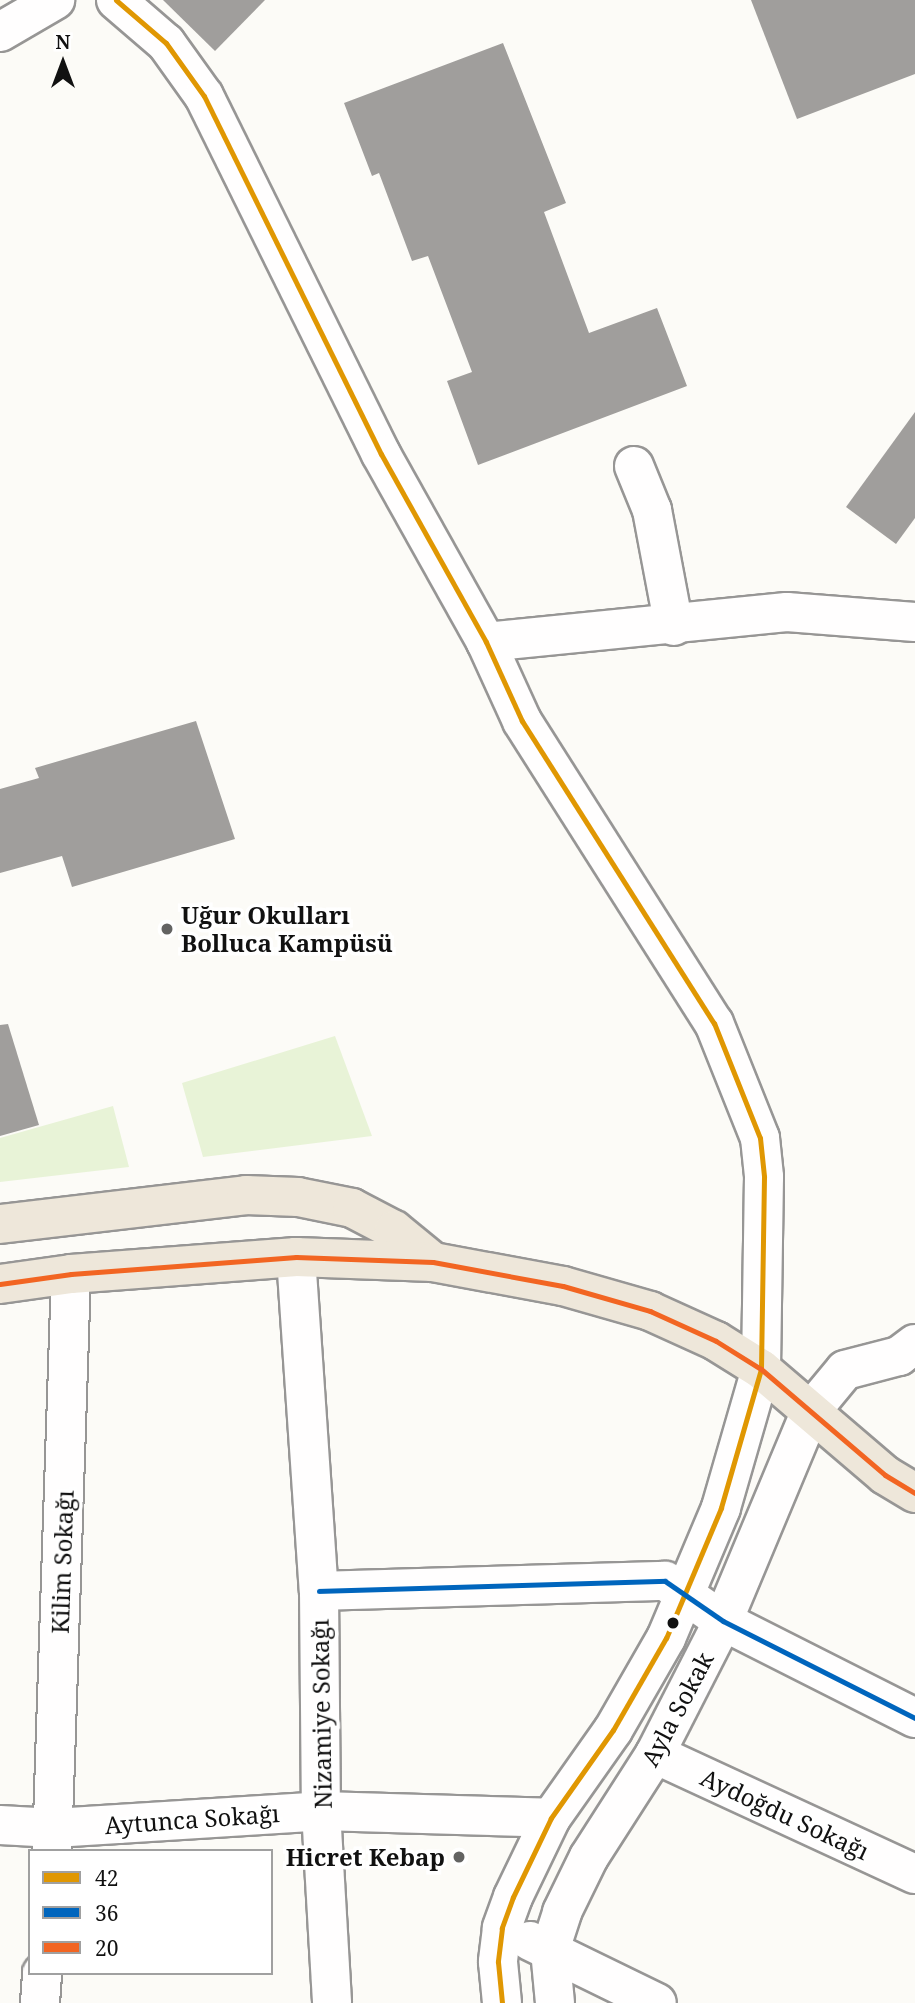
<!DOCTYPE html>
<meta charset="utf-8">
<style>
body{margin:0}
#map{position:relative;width:915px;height:2003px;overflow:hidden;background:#fcfbf7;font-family:"Noto Serif",serif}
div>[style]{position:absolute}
.green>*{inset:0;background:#e8f3d7}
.building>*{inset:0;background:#a09e9c}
.roads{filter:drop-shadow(2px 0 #979695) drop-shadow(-2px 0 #979695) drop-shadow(0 2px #979695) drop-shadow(0 -2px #979695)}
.minor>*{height:38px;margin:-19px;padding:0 19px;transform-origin:19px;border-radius:19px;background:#fffefe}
.major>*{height:38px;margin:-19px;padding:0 19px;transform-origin:19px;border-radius:19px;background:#eee7da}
.bus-1>*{height:5px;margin:-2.5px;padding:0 2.5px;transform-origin:2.5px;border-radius:2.5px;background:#e09702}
.bus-2>*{height:5px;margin:-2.5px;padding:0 2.5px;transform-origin:2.5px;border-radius:2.5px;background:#0065bd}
.bus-3>*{height:5px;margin:-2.5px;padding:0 2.5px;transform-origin:2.5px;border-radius:2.5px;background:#f26522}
.dots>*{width:19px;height:19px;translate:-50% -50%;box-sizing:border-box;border:4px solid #fff;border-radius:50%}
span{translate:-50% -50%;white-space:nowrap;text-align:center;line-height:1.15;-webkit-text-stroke:7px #fff;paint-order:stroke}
.poi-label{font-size:24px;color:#111;font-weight:700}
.left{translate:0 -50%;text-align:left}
.right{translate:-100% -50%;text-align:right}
.street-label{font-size:24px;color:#111}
.legend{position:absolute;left:28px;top:1849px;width:245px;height:126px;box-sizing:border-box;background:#fff;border:2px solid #a0a0a0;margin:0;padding:9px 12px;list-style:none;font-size:21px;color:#111}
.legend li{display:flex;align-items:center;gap:14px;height:35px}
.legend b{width:35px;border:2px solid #a0a0a0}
.north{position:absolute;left:28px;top:28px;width:70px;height:70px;-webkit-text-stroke:5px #fff;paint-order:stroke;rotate:0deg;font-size:19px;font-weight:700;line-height:28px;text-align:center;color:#111}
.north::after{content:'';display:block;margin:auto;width:24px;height:32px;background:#111;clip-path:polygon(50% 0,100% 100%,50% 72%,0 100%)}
</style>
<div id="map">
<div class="green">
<div style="clip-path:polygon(335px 1036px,372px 1136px,203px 1157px,182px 1083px)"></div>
<div style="clip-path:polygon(113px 1106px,129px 1167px,0 1182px,0 1138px)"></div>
</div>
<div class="building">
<div style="clip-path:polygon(163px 0,265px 0,215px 51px)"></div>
<div style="clip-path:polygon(751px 0,915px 0,915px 74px,797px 119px)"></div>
<div style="clip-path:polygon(503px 43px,566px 203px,544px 212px,589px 333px,657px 308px,687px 386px,478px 465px,447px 381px,472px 372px,428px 256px,412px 261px,379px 173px,372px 176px,344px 103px)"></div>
<div style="clip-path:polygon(915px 412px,915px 518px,896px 544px,846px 507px)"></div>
<div style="clip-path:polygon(196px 721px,235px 839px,72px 887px,62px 856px,0 873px,0 789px,39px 778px,35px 768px)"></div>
<div style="clip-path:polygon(8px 1024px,39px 1125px,0 1136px,0 1025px)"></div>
</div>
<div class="roads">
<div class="minor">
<div style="left:116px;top:0;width:66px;rotate:40.7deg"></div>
<div style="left:166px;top:43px;width:65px;rotate:54.4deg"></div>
<div style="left:204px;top:96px;width:399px;rotate:63.7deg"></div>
<div style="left:381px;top:454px;width:215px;rotate:60.8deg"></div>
<div style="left:486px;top:642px;width:87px;rotate:65.5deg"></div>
<div style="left:522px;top:721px;width:358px;rotate:57.6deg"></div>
<div style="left:714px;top:1023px;width:124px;rotate:68.2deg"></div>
<div style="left:760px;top:1138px;width:39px;rotate:84deg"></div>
<div style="left:764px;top:1177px;width:192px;rotate:90.9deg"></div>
<div style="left:761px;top:1369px;width:145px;rotate:106.1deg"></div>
<div style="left:721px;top:1508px;width:141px;rotate:112.9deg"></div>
<div style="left:666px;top:1638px;width:106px;rotate:119.9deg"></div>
<div style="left:613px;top:1730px;width:108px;rotate:125.2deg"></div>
<div style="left:551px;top:1818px;width:88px;rotate:115.7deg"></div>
<div style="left:513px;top:1897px;width:33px;rotate:110deg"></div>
<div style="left:502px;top:1928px;width:34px;rotate:97deg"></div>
<div style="left:498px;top:1962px;width:41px;rotate:84.4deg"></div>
<div style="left:0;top:32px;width:64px;rotate:-30.2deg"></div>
<div style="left:634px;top:466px;width:48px;rotate:67.8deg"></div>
<div style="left:652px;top:510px;width:118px;rotate:79.3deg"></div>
<div style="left:486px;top:642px;width:302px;rotate:-5.7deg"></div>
<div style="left:787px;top:612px;width:128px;rotate:4.5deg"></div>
<div style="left:296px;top:1257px;width:335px;rotate:86.1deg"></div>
<div style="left:319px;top:1591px;width:220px;rotate:89.5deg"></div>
<div style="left:321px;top:1811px;width:192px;rotate:86.7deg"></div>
<div style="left:319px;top:1591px;width:346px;rotate:-1.7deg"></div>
<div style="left:665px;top:1581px;width:70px;rotate:34.6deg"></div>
<div style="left:723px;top:1621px;width:215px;rotate:26.8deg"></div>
<div style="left:655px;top:1754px;width:286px;rotate:24.8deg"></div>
<div style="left:0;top:1825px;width:54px;rotate:3.2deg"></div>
<div style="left:54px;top:1828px;width:268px;rotate:-3.6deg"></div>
<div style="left:321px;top:1811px;width:230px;rotate:1.7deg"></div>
<div style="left:52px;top:1851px;width:577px;rotate:-88.11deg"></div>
<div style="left:530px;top:1941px;width:141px;rotate:26deg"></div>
<div style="left:40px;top:2003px;width:30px;rotate:-86deg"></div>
<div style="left:555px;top:2003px;width:53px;rotate:-95.4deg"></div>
<div style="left:550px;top:1950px;width:40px;rotate:-72deg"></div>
<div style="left:562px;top:1912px;width:61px;rotate:-63.9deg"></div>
<div style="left:589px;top:1857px;width:122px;rotate:-57.3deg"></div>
<div style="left:655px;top:1754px;width:149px;rotate:-62.9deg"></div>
<div style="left:723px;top:1621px;width:228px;rotate:-67.3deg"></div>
<div style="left:811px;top:1411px;width:53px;rotate:-50.3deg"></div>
<div style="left:845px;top:1370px;width:56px;rotate:-14.5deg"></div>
<div style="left:899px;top:1356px;width:20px;rotate:-37deg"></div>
</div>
<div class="major">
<div style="left:0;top:1224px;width:248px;rotate:-6.7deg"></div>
<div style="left:246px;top:1195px;width:52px;rotate:2.2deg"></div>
<div style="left:298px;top:1197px;width:55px;rotate:11.5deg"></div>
<div style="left:352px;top:1208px;width:47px;rotate:27.6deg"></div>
<div style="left:394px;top:1230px;width:50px;rotate:39.4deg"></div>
<div style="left:0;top:1284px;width:72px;rotate:-8deg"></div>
<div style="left:71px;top:1274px;width:226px;rotate:-4.3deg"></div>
<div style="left:296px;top:1257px;width:137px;rotate:2.1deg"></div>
<div style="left:433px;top:1262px;width:132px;rotate:10.5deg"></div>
<div style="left:563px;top:1286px;width:91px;rotate:16deg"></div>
<div style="left:650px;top:1311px;width:72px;rotate:24.4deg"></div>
<div style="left:716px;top:1341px;width:53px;rotate:31.9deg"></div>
<div style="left:761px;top:1369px;width:163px;rotate:40.5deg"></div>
<div style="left:885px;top:1475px;width:35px;rotate:31deg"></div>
</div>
</div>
<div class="bus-1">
<div style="left:116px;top:0;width:66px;rotate:40.7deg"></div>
<div style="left:166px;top:43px;width:65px;rotate:54.4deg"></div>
<div style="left:204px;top:96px;width:399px;rotate:63.7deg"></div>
<div style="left:381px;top:454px;width:215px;rotate:60.8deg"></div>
<div style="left:486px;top:642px;width:87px;rotate:65.5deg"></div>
<div style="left:522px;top:721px;width:358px;rotate:57.6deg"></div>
<div style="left:714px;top:1023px;width:124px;rotate:68.2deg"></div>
<div style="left:760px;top:1138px;width:39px;rotate:84deg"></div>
<div style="left:764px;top:1177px;width:192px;rotate:90.9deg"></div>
<div style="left:761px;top:1369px;width:145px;rotate:106.1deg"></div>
<div style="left:721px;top:1508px;width:141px;rotate:112.9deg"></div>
<div style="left:666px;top:1638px;width:106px;rotate:119.9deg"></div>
<div style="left:613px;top:1730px;width:108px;rotate:125.2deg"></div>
<div style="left:551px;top:1818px;width:88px;rotate:115.7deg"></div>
<div style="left:513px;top:1897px;width:33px;rotate:110deg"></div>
<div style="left:502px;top:1928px;width:34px;rotate:97deg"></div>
<div style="left:498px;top:1962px;width:41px;rotate:84.4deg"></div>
</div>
<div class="bus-2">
<div style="left:319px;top:1591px;width:346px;rotate:-1.7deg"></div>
<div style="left:665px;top:1581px;width:70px;rotate:34.6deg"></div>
<div style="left:723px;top:1621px;width:215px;rotate:26.8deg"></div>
</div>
<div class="bus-3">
<div style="left:0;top:1284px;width:72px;rotate:-8deg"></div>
<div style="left:71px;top:1274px;width:226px;rotate:-4.3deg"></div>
<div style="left:296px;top:1257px;width:137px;rotate:2.1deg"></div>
<div style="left:433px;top:1262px;width:132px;rotate:10.5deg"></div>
<div style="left:563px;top:1286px;width:91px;rotate:16deg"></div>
<div style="left:650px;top:1311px;width:72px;rotate:24.4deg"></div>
<div style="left:716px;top:1341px;width:53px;rotate:31.9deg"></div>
<div style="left:761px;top:1369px;width:163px;rotate:40.5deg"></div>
<div style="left:885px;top:1475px;width:35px;rotate:31deg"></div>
</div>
<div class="dots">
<div style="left:167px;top:929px;background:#636362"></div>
<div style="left:673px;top:1623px;background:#111"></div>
<div style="left:459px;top:1857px;background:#636362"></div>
</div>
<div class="poi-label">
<span class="left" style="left:181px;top:929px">Uğur Okulları<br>Bolluca Kampüsü</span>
<span class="right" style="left:445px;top:1857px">Hicret Kebap</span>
</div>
<div class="street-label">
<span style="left:62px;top:1562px;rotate:-88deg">Kilim Sokağı</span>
<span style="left:677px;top:1709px;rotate:-62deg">Ayla Sokak</span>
<span style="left:321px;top:1714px;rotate:-91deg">Nizamiye Sokağı</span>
<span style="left:785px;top:1814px;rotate:25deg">Aydoğdu Sokağı</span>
<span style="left:192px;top:1819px;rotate:-4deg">Aytunca Sokağı</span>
</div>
<ul class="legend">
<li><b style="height:9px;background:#e09702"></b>42</li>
<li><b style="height:9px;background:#0065bd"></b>36</li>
<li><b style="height:9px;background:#f26522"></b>20</li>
</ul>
<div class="north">N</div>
</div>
